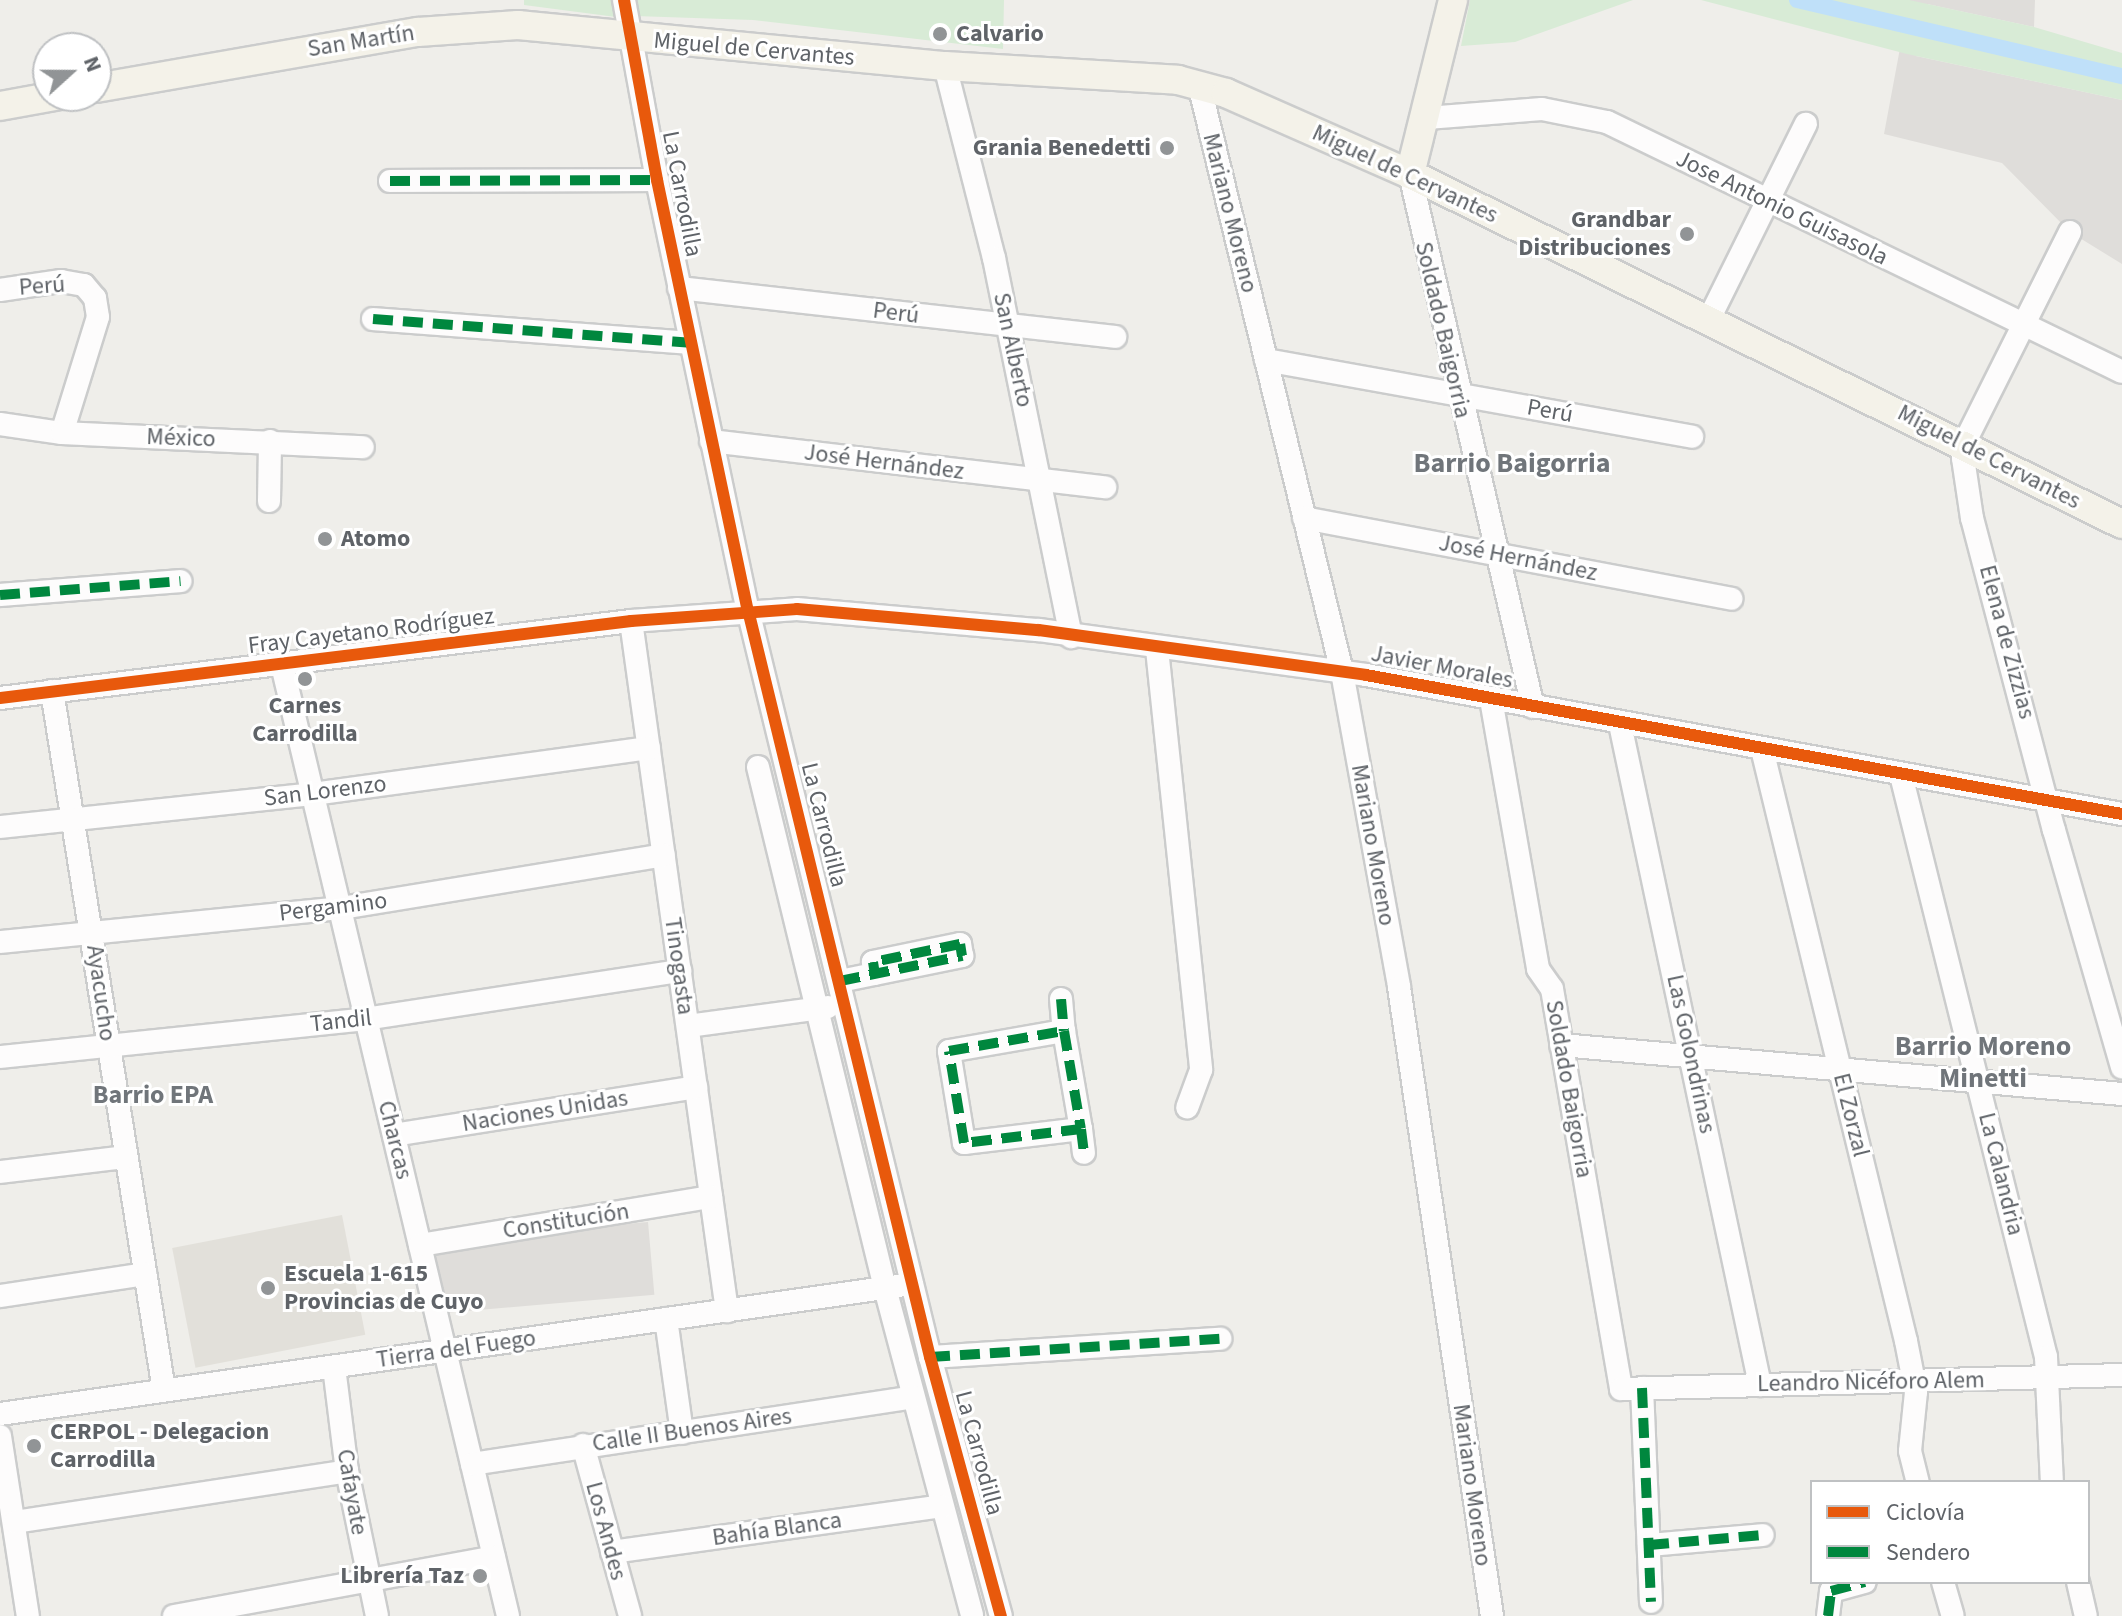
<!DOCTYPE html>
<meta charset="utf-8">
<style>
body{margin:0}
#map{position:relative;width:2122px;height:1616px;overflow:hidden;background:#efeeea;font-family:"Source Sans 3",sans-serif}
div>[style]{position:absolute}
.industrial>*{inset:0;background:#dfddda;transform-origin:0 0}
.education>*{inset:0;background:#e2e0da;transform-origin:0 0}
.green>*{inset:0;background:#d8ebd6}
.canal>*{height:16px;margin:-8px;padding:0 8px;transform-origin:8px;border-radius:8px;background:#bfe0f9}
.roads{filter:drop-shadow(2px 0 #cbcccc) drop-shadow(-2px 0 #cbcccc) drop-shadow(0 2px #cbcccc) drop-shadow(0 -2px #cbcccc)}
.minor>*{height:22px;margin:-11px;padding:0 11px;transform-origin:11px;border-radius:11px;background:#fdfcfc}
.major>*{height:28px;margin:-14px;padding:0 14px;transform-origin:14px;border-radius:14px;background:#f4f2e9}
.quiet>*{height:10px;margin-top:-5px;transform-origin:0;background:repeating-linear-gradient(90deg,#00873e 0 20px,transparent 0 30px)}
.cycleway>*{height:12px;margin:-6px;padding:0 6px;transform-origin:6px;border-radius:6px;background:#e8590c}
.dots>*{width:22px;height:22px;translate:-50% -50%;box-sizing:border-box;border:4px solid #fff;border-radius:50%}
span{translate:-50% -50%;white-space:nowrap;text-align:center;line-height:1.15;-webkit-text-stroke:6px #fff;paint-order:stroke}
.poi-label{font-size:24px;color:#5f6368;font-weight:700}
.left{translate:0 -50%;text-align:left}
.right{translate:-100% -50%;text-align:right}
.street-label{font-size:24px;color:#5f6368}
.neighbourhood-label{font-size:26px;color:#70757a;font-weight:700}
.quarter-label{font-size:28px;color:#70757a;font-weight:700}
.legend{position:absolute;left:1810px;top:1480px;width:280px;height:104px;box-sizing:border-box;background:#fff;border:2px solid #bfc1c3;margin:0;padding:10px 14px;list-style:none;font-size:24px;color:#5f6368}
.legend li{display:flex;align-items:center;gap:16px;height:40px}
.legend b{width:40px;border:2px solid #bfc1c3}
.north{position:absolute;left:32px;top:32px;width:80px;height:80px;box-sizing:border-box;background:#fff;border:2px solid #bfc1c3;border-radius:50%;rotate:69deg;font-size:22px;font-weight:700;line-height:32px;text-align:center;color:#5f6368}
.north::after{content:'';display:block;margin:auto;width:28px;height:36px;background:#919496;clip-path:polygon(50% 0,100% 100%,50% 72%,0 100%)}
</style>
<div id="map">
<div class="industrial">
<div style="clip-path:polygon(1909px 0,2035px 0,2034px 27px,1927px 4px,1916px 56px,2122px 100px,2122px 264px,2070px 232px,2002px 163px,1884px 134px)"></div>
<div style="left:648px;top:1222px;width:73px;height:214px;rotate:85deg"></div>
</div>
<div class="education">
<div style="left:342px;top:1215px;width:122px;height:173px;rotate:79deg"></div>
</div>
<div class="green">
<div style="clip-path:polygon(524px 0,614px 0,616px 17px,524px 5px)"></div>
<div style="clip-path:polygon(633px 0,1004px 0,1003px 49px,753px 20px,635px 16px)"></div>
<div style="clip-path:polygon(1470px 0,1633px 0,1515px 42px,1461px 46px)"></div>
<div style="clip-path:polygon(1701px 0,1909px 0,2034px 27px,2122px 53px,2122px 100px,1907px 54px)"></div>
</div>
<div class="canal">
<div style="left:1797px;top:0;width:334px;rotate:13.2deg"></div>
</div>
<div class="roads">
<div class="minor">
<div style="left:624px;top:0;width:183px;rotate:79.6deg"></div>
<div style="left:657px;top:180px;width:440px;rotate:78.1deg"></div>
<div style="left:748px;top:610px;width:769px;rotate:76.31deg"></div>
<div style="left:930px;top:1357px;width:269px;rotate:74.7deg"></div>
<div style="left:945px;top:66px;width:198px;rotate:75.7deg"></div>
<div style="left:994px;top:258px;width:387px;rotate:78.5deg"></div>
<div style="left:1199px;top:84px;width:605px;rotate:76.33deg"></div>
<div style="left:1342px;top:672px;width:320px;rotate:79.7deg"></div>
<div style="left:1399px;top:987px;width:636px;rotate:81.59deg"></div>
<div style="left:1427px;top:118px;width:115px;rotate:-4.5deg"></div>
<div style="left:1542px;top:109px;width:66px;rotate:11.3deg"></div>
<div style="left:1607px;top:122px;width:572px;rotate:25.89deg"></div>
<div style="left:1410px;top:174px;width:547px;rotate:77.01deg"></div>
<div style="left:390px;top:181px;width:267px;rotate:-0.2deg"></div>
<div style="left:2070px;top:232px;width:237px;rotate:116.6deg"></div>
<div style="left:1964px;top:444px;width:14px;rotate:94deg"></div>
<div style="left:1963px;top:458px;width:61px;rotate:81.5deg"></div>
<div style="left:1972px;top:518px;width:323px;rotate:75.3deg"></div>
<div style="left:2054px;top:830px;width:247px;rotate:74deg"></div>
<div style="left:679px;top:288px;width:439px;rotate:6.4deg"></div>
<div style="left:0;top:290px;width:62px;rotate:-8.4deg"></div>
<div style="left:61px;top:281px;width:23px;rotate:10deg"></div>
<div style="left:84px;top:285px;width:17px;rotate:50deg"></div>
<div style="left:95px;top:298px;width:19px;rotate:81deg"></div>
<div style="left:98px;top:317px;width:121px;rotate:107.2deg"></div>
<div style="left:373px;top:319px;width:318px;rotate:4.3deg"></div>
<div style="left:1709px;top:319px;width:218px;rotate:-63.6deg"></div>
<div style="left:1266px;top:360px;width:433px;rotate:10.2deg"></div>
<div style="left:0;top:424px;width:63px;rotate:8.3deg"></div>
<div style="left:62px;top:433px;width:301px;rotate:2.7deg"></div>
<div style="left:711px;top:441px;width:397px;rotate:6.7deg"></div>
<div style="left:269px;top:501px;width:60px;rotate:-89deg"></div>
<div style="left:1304px;top:518px;width:435px;rotate:10.7deg"></div>
<div style="left:0;top:595px;width:181px;rotate:-4.4deg"></div>
<div style="left:631px;top:621px;width:697px;rotate:82.08deg"></div>
<div style="left:1157px;top:649px;width:423px;rotate:84deg"></div>
<div style="left:1201px;top:1070px;width:40px;rotate:110.2deg"></div>
<div style="left:282px;top:665px;width:977px;rotate:76.63deg"></div>
<div style="left:52px;top:691px;width:708px;rotate:80.9deg"></div>
<div style="left:0;top:698px;width:636px;rotate:-6.96deg"></div>
<div style="left:631px;top:621px;width:166px;rotate:-4.1deg"></div>
<div style="left:797px;top:609px;width:243px;rotate:5deg"></div>
<div style="left:1039px;top:630px;width:330px;rotate:7.8deg"></div>
<div style="left:1366px;top:675px;width:769px;rotate:10.42deg"></div>
<div style="left:1491px;top:699px;width:274px;rotate:80.1deg"></div>
<div style="left:1538px;top:969px;width:24px;rotate:55deg"></div>
<div style="left:1552px;top:989px;width:406px;rotate:80.2deg"></div>
<div style="left:1621px;top:1389px;width:501px;rotate:-1.6deg"></div>
<div style="left:1620px;top:724px;width:676px;rotate:78.04deg"></div>
<div style="left:1762px;top:749px;width:609px;rotate:76.33deg"></div>
<div style="left:1906px;top:1341px;width:52px;rotate:78.9deg"></div>
<div style="left:1916px;top:1392px;width:59px;rotate:95.8deg"></div>
<div style="left:1910px;top:1451px;width:32px;rotate:76deg"></div>
<div style="left:758px;top:767px;width:536px;rotate:76.3deg"></div>
<div style="left:885px;top:1288px;width:339px;rotate:75.1deg"></div>
<div style="left:1901px;top:775px;width:600px;rotate:76.01deg"></div>
<div style="left:2046px;top:1357px;width:125px;rotate:87.3deg"></div>
<div style="left:0;top:827px;width:315px;rotate:-6deg"></div>
<div style="left:313px;top:794px;width:339px;rotate:-7.8deg"></div>
<div style="left:0;top:942px;width:343px;rotate:-5.7deg"></div>
<div style="left:341px;top:908px;width:327px;rotate:-9.3deg"></div>
<div style="left:840px;top:981px;width:125px;rotate:-11.6deg"></div>
<div style="left:962px;top:956px;width:12px;rotate:-99deg"></div>
<div style="left:960px;top:944px;width:89px;rotate:168.3deg"></div>
<div style="left:873px;top:962px;width:12px;rotate:81deg"></div>
<div style="left:1061px;top:999px;width:32px;rotate:85deg"></div>
<div style="left:688px;top:1026px;width:141px;rotate:-7.7deg"></div>
<div style="left:1064px;top:1031px;width:99px;rotate:80.2deg"></div>
<div style="left:1081px;top:1129px;width:118px;rotate:173.2deg"></div>
<div style="left:964px;top:1143px;width:93px;rotate:-99.3deg"></div>
<div style="left:949px;top:1051px;width:117px;rotate:-9.9deg"></div>
<div style="left:1561px;top:1045px;width:563px;rotate:4.99deg"></div>
<div style="left:0;top:1057px;width:367px;rotate:-5.9deg"></div>
<div style="left:365px;top:1019px;width:319px;rotate:-8.7deg"></div>
<div style="left:1081px;top:1129px;width:24px;rotate:83deg"></div>
<div style="left:394px;top:1135px;width:306px;rotate:-9deg"></div>
<div style="left:0;top:1172px;width:127px;rotate:-6.8deg"></div>
<div style="left:420px;top:1245px;width:295px;rotate:-9.4deg"></div>
<div style="left:0;top:1296px;width:147px;rotate:-8.6deg"></div>
<div style="left:666px;top:1319px;width:115px;rotate:82deg"></div>
<div style="left:930px;top:1357px;width:291px;rotate:-3.6deg"></div>
<div style="left:334px;top:1367px;width:105px;rotate:82.9deg"></div>
<div style="left:347px;top:1471px;width:148px;rotate:78.3deg"></div>
<div style="left:1642px;top:1388px;width:214px;rotate:87.6deg"></div>
<div style="left:0;top:1414px;width:921px;rotate:-8.11deg"></div>
<div style="left:0;top:1436px;width:182px;rotate:81.2deg"></div>
<div style="left:583px;top:1445px;width:177px;rotate:74.6deg"></div>
<div style="left:472px;top:1464px;width:446px;rotate:-8.6deg"></div>
<div style="left:15px;top:1522px;width:336px;rotate:-8.7deg"></div>
<div style="left:1649px;top:1545px;width:114px;rotate:-5deg"></div>
<div style="left:612px;top:1552px;width:333px;rotate:-7.9deg"></div>
<div style="left:1943px;top:1582px;width:35px;rotate:74deg"></div>
<div style="left:2078px;top:1582px;width:35px;rotate:77deg"></div>
<div style="left:174px;top:1616px;width:325px;rotate:-10.4deg"></div>
<div style="left:1828px;top:1616px;width:25px;rotate:-83deg"></div>
<div style="left:1831px;top:1591px;width:35px;rotate:-15deg"></div>
</div>
<div class="major">
<div style="left:96px;top:88px;width:327px;rotate:-9.9deg"></div>
<div style="left:418px;top:32px;width:100px;rotate:-4deg"></div>
<div style="left:518px;top:25px;width:429px;rotate:5.5deg"></div>
<div style="left:945px;top:66px;width:233px;rotate:3.4deg"></div>
<div style="left:1178px;top:80px;width:50px;rotate:15.2deg"></div>
<div style="left:1226px;top:93px;width:201px;rotate:23.8deg"></div>
<div style="left:1410px;top:174px;width:793px;rotate:26.18deg"></div>
<div style="left:0;top:106px;width:56px;rotate:-10.3deg"></div>
<div style="left:1410px;top:174px;width:179px;rotate:-76.1deg"></div>
</div>
</div>
<div class="quiet">
<div style="left:390px;top:181px;width:267px;rotate:-0.2deg"></div>
<div style="left:373px;top:319px;width:318px;rotate:4.3deg"></div>
<div style="left:0;top:595px;width:181px;rotate:-4.4deg"></div>
<div style="left:840px;top:981px;width:125px;rotate:-11.6deg"></div>
<div style="left:962px;top:956px;width:12px;rotate:-99deg"></div>
<div style="left:960px;top:944px;width:89px;rotate:168.3deg"></div>
<div style="left:873px;top:962px;width:12px;rotate:81deg"></div>
<div style="left:1061px;top:999px;width:32px;rotate:85deg"></div>
<div style="left:1064px;top:1031px;width:99px;rotate:80.2deg"></div>
<div style="left:1081px;top:1129px;width:118px;rotate:173.2deg"></div>
<div style="left:964px;top:1143px;width:93px;rotate:-99.3deg"></div>
<div style="left:949px;top:1051px;width:117px;rotate:-9.9deg"></div>
<div style="left:1081px;top:1129px;width:24px;rotate:83deg"></div>
<div style="left:930px;top:1357px;width:291px;rotate:-3.6deg"></div>
<div style="left:1642px;top:1388px;width:214px;rotate:87.6deg"></div>
<div style="left:1649px;top:1545px;width:114px;rotate:-5deg"></div>
<div style="left:1828px;top:1616px;width:25px;rotate:-83deg"></div>
<div style="left:1831px;top:1591px;width:35px;rotate:-15deg"></div>
</div>
<div class="cycleway">
<div style="left:624px;top:0;width:183px;rotate:79.6deg"></div>
<div style="left:657px;top:180px;width:440px;rotate:78.1deg"></div>
<div style="left:748px;top:610px;width:769px;rotate:76.31deg"></div>
<div style="left:930px;top:1357px;width:269px;rotate:74.7deg"></div>
<div style="left:0;top:698px;width:636px;rotate:-6.96deg"></div>
<div style="left:631px;top:621px;width:166px;rotate:-4.1deg"></div>
<div style="left:797px;top:609px;width:243px;rotate:5deg"></div>
<div style="left:1039px;top:630px;width:330px;rotate:7.8deg"></div>
<div style="left:1366px;top:675px;width:769px;rotate:10.42deg"></div>
</div>
<div class="dots">
<div style="left:940px;top:34px;background:#919496"></div>
<div style="left:1167px;top:148px;background:#919496"></div>
<div style="left:1687px;top:234px;background:#919496"></div>
<div style="left:325px;top:539px;background:#919496"></div>
<div style="left:305px;top:679px;background:#919496"></div>
<div style="left:268px;top:1288px;background:#919496"></div>
<div style="left:34px;top:1446px;background:#919496"></div>
<div style="left:480px;top:1576px;background:#919496"></div>
</div>
<div class="poi-label">
<span class="left" style="left:956px;top:34px">Calvario</span>
<span class="right" style="left:1151px;top:148px">Grania Benedetti</span>
<span class="right" style="left:1671px;top:234px">Grandbar<br>Distribuciones</span>
<span class="left" style="left:341px;top:539px">Atomo</span>
<span style="left:305px;top:720px">Carnes<br>Carrodilla</span>
<span class="left" style="left:284px;top:1288px">Escuela 1-615<br>Provincias de Cuyo</span>
<span class="left" style="left:50px;top:1446px">CERPOL - Delegacion<br>Carrodilla</span>
<span class="right" style="left:464px;top:1576px">Librería Taz</span>
</div>
<div class="street-label">
<span style="left:361px;top:41px;rotate:-9deg">San Martín</span>
<span style="left:754px;top:49px;rotate:5deg">Miguel de Cervantes</span>
<span style="left:1405px;top:174px;rotate:25deg">Miguel de Cervantes</span>
<span style="left:682px;top:194px;rotate:79deg">La Carrodilla</span>
<span style="left:1782px;top:208px;rotate:26deg">Jose Antonio Guisasola</span>
<span style="left:1230px;top:213px;rotate:76deg">Mariano Moreno</span>
<span style="left:42px;top:286px;rotate:-4deg">Perú</span>
<span style="left:896px;top:313px;rotate:7deg">Perú</span>
<span style="left:1443px;top:330px;rotate:77deg">Soldado Baigorria</span>
<span style="left:1013px;top:350px;rotate:78deg">San Alberto</span>
<span style="left:1550px;top:411px;rotate:10deg">Perú</span>
<span style="left:181px;top:438px;rotate:2deg">México</span>
<span style="left:1989px;top:457px;rotate:27deg">Miguel de Cervantes</span>
<span style="left:884px;top:462px;rotate:7deg">José Hernández</span>
<span style="left:1518px;top:558px;rotate:11deg">José Hernández</span>
<span style="left:371px;top:631px;rotate:-7deg">Fray Cayetano Rodríguez</span>
<span style="left:2007px;top:642px;rotate:75deg">Elena de Zizzias</span>
<span style="left:1442px;top:667px;rotate:11deg">Javier Morales</span>
<span style="left:325px;top:791px;rotate:-7deg">San Lorenzo</span>
<span style="left:824px;top:825px;rotate:76deg">La Carrodilla</span>
<span style="left:1373px;top:845px;rotate:80deg">Mariano Moreno</span>
<span style="left:333px;top:907px;rotate:-7deg">Pergamino</span>
<span style="left:679px;top:966px;rotate:82deg">Tinogasta</span>
<span style="left:101px;top:993px;rotate:82deg">Ayacucho</span>
<span style="left:341px;top:1021px;rotate:-6deg">Tandil</span>
<span style="left:1691px;top:1054px;rotate:78deg">Las Golondrinas</span>
<span style="left:1569px;top:1089px;rotate:80deg">Soldado Baigorria</span>
<span style="left:545px;top:1111px;rotate:-9deg">Naciones Unidas</span>
<span style="left:1851px;top:1115px;rotate:76deg">El Zorzal</span>
<span style="left:395px;top:1140px;rotate:76deg">Charcas</span>
<span style="left:2001px;top:1174px;rotate:76deg">La Calandria</span>
<span style="left:566px;top:1221px;rotate:-9deg">Constitución</span>
<span style="left:456px;top:1349px;rotate:-8deg">Tierra del Fuego</span>
<span style="left:1871px;top:1382px;rotate:-1deg">Leandro Nicéforo Alem</span>
<span style="left:692px;top:1430px;rotate:-8deg">Calle II Buenos Aires</span>
<span style="left:979px;top:1453px;rotate:75deg">La Carrodilla</span>
<span style="left:1472px;top:1485px;rotate:82deg">Mariano Moreno</span>
<span style="left:352px;top:1492px;rotate:80deg">Cafayate</span>
<span style="left:777px;top:1529px;rotate:-8deg">Bahía Blanca</span>
<span style="left:606px;top:1531px;rotate:75deg">Los Andes</span>
</div>
<div class="neighbourhood-label">
<span style="left:153px;top:1095px">Barrio EPA</span>
</div>
<div class="quarter-label">
<span style="left:1512px;top:463px">Barrio Baigorria</span>
<span style="left:1983px;top:1062px">Barrio Moreno<br>Minetti</span>
</div>
<ul class="legend">
<li><b style="height:10px;background:#e8590c"></b>Ciclovía</li>
<li><b style="height:10px;background:#00873e"></b>Sendero</li>
</ul>
<div class="north">N</div>
</div>
